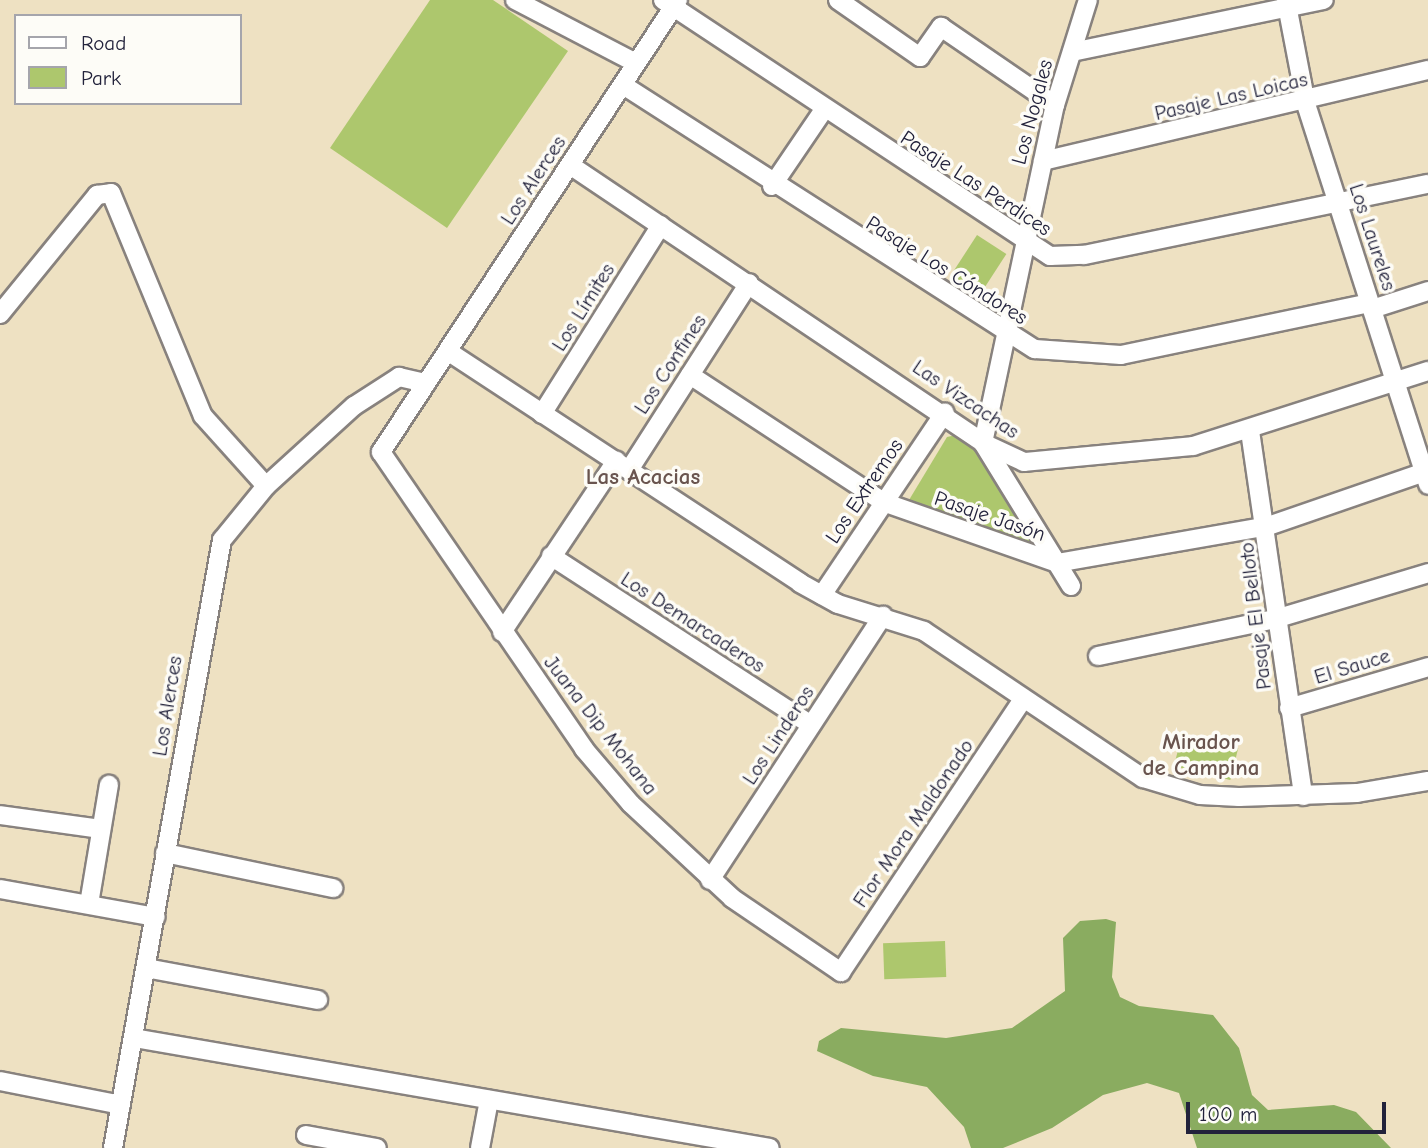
<!DOCTYPE html>
<meta charset="utf-8">
<style>
body{margin:0}
#map{position:relative;width:1428px;height:1148px;overflow:hidden;background:#eee1c2;font-family:"Comic Neue",sans-serif}
div>[style]{position:absolute}
.green>*{inset:0;background:#adc76d;transform-origin:0 0}
.forest>*{inset:0;background:#8aac60}
.roads{filter:drop-shadow(2px 0 #88827e) drop-shadow(-2px 0 #88827e) drop-shadow(0 2px #88827e) drop-shadow(0 -2px #88827e)}
.minor>*{height:18px;margin:-9px;padding:0 9px;transform-origin:9px;border-radius:9px;background:#fff}
span{translate:-50% -50%;white-space:nowrap;text-align:center;line-height:1.15;-webkit-text-stroke:7px #fdfcf7;paint-order:stroke}
.street-label{font-size:21px;color:#22223b}
.neighbourhood-label{font-size:23px;color:#69544e;font-weight:700}
.legend{position:absolute;left:14px;top:14px;width:228px;height:91px;box-sizing:border-box;background:#fdfcf7;border:2px solid #a5a5ac;margin:0;padding:9px 12px;list-style:none;font-size:21px;color:#22223b}
.legend li{display:flex;align-items:center;gap:14px;height:35px}
.legend b{width:35px;border:2px solid #a5a5ac}
.scale{position:absolute;left:1186px;top:1102px;width:200px;height:32px;box-sizing:border-box;border:4px solid #22223b;border-top:0;padding-left:9px;font-size:21px;line-height:24px;white-space:nowrap;color:#22223b;-webkit-text-stroke:5px #fdfcf7;paint-order:stroke}
</style>
<div id="map">
<div class="green">
<div style="clip-path:polygon(430px 0,493px 0,568px 51px,447px 228px,330px 148px)"></div>
<div style="left:977px;top:235px;width:35px;height:50px;rotate:33deg"></div>
<div style="clip-path:polygon(956px 435px,981px 456px,1041px 552px,906px 505px,947px 437px)"></div>
<div style="left:1182px;top:734px;width:58px;height:33px;rotate:14deg"></div>
<div style="left:945px;top:941px;width:36px;height:62px;rotate:88deg"></div>
</div>
<div class="forest">
<div style="clip-path:polygon(1106px 919px,1116px 922px,1112px 977px,1120px 997px,1139px 1006px,1213px 1015px,1239px 1048px,1252px 1095px,1268px 1110px,1334px 1105px,1356px 1112px,1391px 1148px,1197px 1148px,1179px 1093px,1147px 1083px,1103px 1095px,1052px 1128px,1003px 1148px,971px 1148px,964px 1127px,927px 1087px,873px 1076px,817px 1051px,819px 1041px,841px 1028px,946px 1038px,1012px 1028px,1065px 991px,1063px 938px,1080px 921px)"></div>
</div>
<div class="roads">
<div class="minor">
<div style="left:515px;top:0;width:136px;rotate:27.5deg"></div>
<div style="left:663px;top:0;width:464px;rotate:33.5deg"></div>
<div style="left:1050px;top:256px;width:34px;rotate:-2deg"></div>
<div style="left:1084px;top:255px;width:351px;rotate:-11.7deg"></div>
<div style="left:678px;top:0;width:541px;rotate:123.31deg"></div>
<div style="left:381px;top:452px;width:360px;rotate:55.6deg"></div>
<div style="left:584px;top:749px;width:72px;rotate:49.5deg"></div>
<div style="left:631px;top:804px;width:138px;rotate:42.9deg"></div>
<div style="left:732px;top:898px;width:132px;rotate:34.2deg"></div>
<div style="left:841px;top:972px;width:328px;rotate:-56.3deg"></div>
<div style="left:838px;top:0;width:100px;rotate:34.8deg"></div>
<div style="left:920px;top:57px;width:37px;rotate:-55deg"></div>
<div style="left:941px;top:27px;width:138px;rotate:34.4deg"></div>
<div style="left:1286px;top:0;width:106px;rotate:79.1deg"></div>
<div style="left:1306px;top:104px;width:400px;rotate:72.2deg"></div>
<div style="left:1072px;top:52px;width:257px;rotate:-11.7deg"></div>
<div style="left:623px;top:85px;width:489px;rotate:32.7deg"></div>
<div style="left:1035px;top:349px;width:86px;rotate:4deg"></div>
<div style="left:1121px;top:355px;width:254px;rotate:-11.8deg"></div>
<div style="left:1043px;top:161px;width:396px;rotate:-13.3deg"></div>
<div style="left:570px;top:165px;width:498px;rotate:33.9deg"></div>
<div style="left:983px;top:443px;width:45px;rotate:24.9deg"></div>
<div style="left:1024px;top:462px;width:170px;rotate:-5.4deg"></div>
<div style="left:1193px;top:446px;width:247px;rotate:-17.7deg"></div>
<div style="left:772px;top:186px;width:91px;rotate:-55.8deg"></div>
<div style="left:1372px;top:309px;width:59px;rotate:-17.8deg"></div>
<div style="left:0;top:314px;width:154px;rotate:-50.8deg"></div>
<div style="left:97px;top:195px;width:14px;rotate:-8deg"></div>
<div style="left:111px;top:193px;width:241px;rotate:67.6deg"></div>
<div style="left:203px;top:416px;width:94px;rotate:48deg"></div>
<div style="left:449px;top:352px;width:420px;rotate:33.3deg"></div>
<div style="left:800px;top:583px;width:43px;rotate:28.9deg"></div>
<div style="left:838px;top:604px;width:90px;rotate:17.4deg"></div>
<div style="left:924px;top:631px;width:264px;rotate:33.9deg"></div>
<div style="left:1143px;top:778px;width:59px;rotate:16.6deg"></div>
<div style="left:1200px;top:795px;width:39px;rotate:3deg"></div>
<div style="left:1239px;top:797px;width:118px;rotate:-1.9deg"></div>
<div style="left:1357px;top:793px;width:72px;rotate:-9.6deg"></div>
<div style="left:690px;top:375px;width:231px;rotate:33.3deg"></div>
<div style="left:883px;top:502px;width:184px;rotate:19.3deg"></div>
<div style="left:1057px;top:563px;width:214px;rotate:-9.9deg"></div>
<div style="left:1268px;top:526px;width:169px;rotate:-19deg"></div>
<div style="left:542px;top:414px;width:223px;rotate:-57.8deg"></div>
<div style="left:1250px;top:431px;width:369px;rotate:81.7deg"></div>
<div style="left:629px;top:470px;width:222px;rotate:-57.3deg"></div>
<div style="left:551px;top:556px;width:310px;rotate:33deg"></div>
<div style="left:1071px;top:586px;width:168px;rotate:-121.6deg"></div>
<div style="left:983px;top:443px;width:346px;rotate:-78deg"></div>
<div style="left:1055px;top:105px;width:110px;rotate:-72.6deg"></div>
<div style="left:822px;top:595px;width:220px;rotate:-56.1deg"></div>
<div style="left:502px;top:632px;width:206px;rotate:-56.3deg"></div>
<div style="left:1098px;top:656px;width:181px;rotate:-11.8deg"></div>
<div style="left:1275px;top:619px;width:160px;rotate:-16.7deg"></div>
<div style="left:1289px;top:708px;width:145px;rotate:-16.4deg"></div>
<div style="left:0;top:815px;width:102px;rotate:7.9deg"></div>
<div style="left:165px;top:853px;width:172px;rotate:11.8deg"></div>
<div style="left:710px;top:880px;width:316px;rotate:-56.8deg"></div>
<div style="left:0;top:889px;width:158px;rotate:10.2deg"></div>
<div style="left:89px;top:904px;width:121px;rotate:-80.5deg"></div>
<div style="left:146px;top:968px;width:175px;rotate:10.5deg"></div>
<div style="left:134px;top:1038px;width:645px;rotate:9.81deg"></div>
<div style="left:0;top:1081px;width:123px;rotate:11.2deg"></div>
<div style="left:306px;top:1135px;width:72px;rotate:10.4deg"></div>
<div style="left:113px;top:1148px;width:618px;rotate:-79.84deg"></div>
<div style="left:222px;top:540px;width:70px;rotate:-50.8deg"></div>
<div style="left:266px;top:486px;width:119px;rotate:-42.3deg"></div>
<div style="left:354px;top:406px;width:54px;rotate:-32.8deg"></div>
<div style="left:399px;top:377px;width:28px;rotate:13deg"></div>
<div style="left:480px;top:1148px;width:49px;rotate:-79.4deg"></div>
</div>
</div>
<div class="street-label">
<span style="left:1231px;top:96px;rotate:-13deg">Pasaje Las Loicas</span>
<span style="left:1032px;top:112px;rotate:-75deg">Los Nogales</span>
<span style="left:533px;top:180px;rotate:-57deg">Los Alerces</span>
<span style="left:976px;top:183px;rotate:33deg">Pasaje Las Perdices</span>
<span style="left:1373px;top:237px;rotate:72deg">Los Laureles</span>
<span style="left:947px;top:270px;rotate:32deg">Pasaje Los Cóndores</span>
<span style="left:583px;top:307px;rotate:-58deg">Los Límites</span>
<span style="left:670px;top:364px;rotate:-57deg">Los Confines</span>
<span style="left:966px;top:399px;rotate:34deg">Las Vizcachas</span>
<span style="left:864px;top:491px;rotate:-56deg">Los Extremos</span>
<span style="left:990px;top:516px;rotate:19deg">Pasaje Jasón</span>
<span style="left:1255px;top:616px;rotate:-97deg">Pasaje El Belloto</span>
<span style="left:693px;top:622px;rotate:33deg">Los Demarcaderos</span>
<span style="left:1352px;top:666px;rotate:-17deg">El Sauce</span>
<span style="left:167px;top:706px;rotate:-81deg">Los Alerces</span>
<span style="left:601px;top:725px;rotate:52deg">Juana Dip Mohana</span>
<span style="left:778px;top:735px;rotate:-57deg">Los Linderos</span>
<span style="left:913px;top:823px;rotate:-56deg">Flor Mora Maldonado</span>
</div>
<div class="neighbourhood-label">
<span style="left:643px;top:477px">Las Acacias</span>
<span style="left:1201px;top:755px">Mirador<br>de Campina</span>
</div>
<ul class="legend">
<li><b style="height:9px;background:#fff"></b>Road</li>
<li><b style="height:19px;background:#adc76d"></b>Park</li>
</ul>
<div class="scale">100 m</div>
</div>
